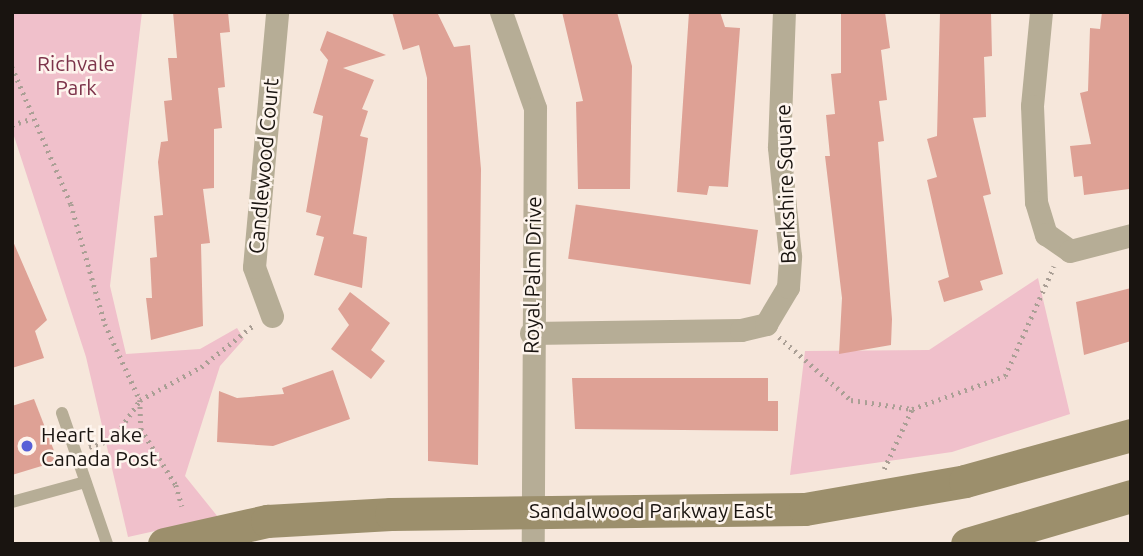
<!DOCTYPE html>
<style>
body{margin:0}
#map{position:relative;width:1143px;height:556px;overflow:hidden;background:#f6e7db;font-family:Ubuntu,sans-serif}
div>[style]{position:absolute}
.green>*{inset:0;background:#f0c0cb}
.building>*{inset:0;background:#dea195;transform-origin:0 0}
.path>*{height:4.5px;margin-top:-2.25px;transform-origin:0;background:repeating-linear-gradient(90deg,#aa9f95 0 2px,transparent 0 7px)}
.lane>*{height:12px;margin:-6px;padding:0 6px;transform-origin:6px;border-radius:6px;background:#b6ad96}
.street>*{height:23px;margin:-11.5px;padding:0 11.5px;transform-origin:11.5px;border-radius:11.5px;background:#b6ad96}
.secondary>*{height:33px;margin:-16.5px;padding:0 16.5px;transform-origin:16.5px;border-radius:16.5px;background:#9c8f6c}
.dots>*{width:19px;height:19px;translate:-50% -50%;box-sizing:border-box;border:4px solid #fef5ee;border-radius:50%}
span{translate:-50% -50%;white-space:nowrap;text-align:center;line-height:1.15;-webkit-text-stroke:5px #fef5ee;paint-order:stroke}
.park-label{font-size:21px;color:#7c334a}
.street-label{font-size:21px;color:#191410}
.poi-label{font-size:21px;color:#191410}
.left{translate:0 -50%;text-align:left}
.frame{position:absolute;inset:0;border:14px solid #191410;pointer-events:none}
</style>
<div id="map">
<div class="green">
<div style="clip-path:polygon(12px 12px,142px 12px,110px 286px,126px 354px,200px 349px,237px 328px,244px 339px,220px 366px,185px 476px,218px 517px,128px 537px,86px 357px,12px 130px)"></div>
<div style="clip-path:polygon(1038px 278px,1070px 414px,952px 452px,790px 475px,805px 351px,929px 350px)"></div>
</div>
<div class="building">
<div style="clip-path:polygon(173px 12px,228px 12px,230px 32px,220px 33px,225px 87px,218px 88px,222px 128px,214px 129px,214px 188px,203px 189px,210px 243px,201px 244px,203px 326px,151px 340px,146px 298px,152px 298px,150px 258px,157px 257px,154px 216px,163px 215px,158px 162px,161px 142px,168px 141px,164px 101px,172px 100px,168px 58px,177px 58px)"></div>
<div style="clip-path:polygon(392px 12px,437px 12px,454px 47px,470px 45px,481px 169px,478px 465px,428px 461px,427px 78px,419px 45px,403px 50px)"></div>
<div style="clip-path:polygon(562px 12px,617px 12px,632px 66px,630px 189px,578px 189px,576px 102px,583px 101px)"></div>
<div style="clip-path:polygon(689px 12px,720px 12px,725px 27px,740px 28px,728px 187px,709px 186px,707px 195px,677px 192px)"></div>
<div style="clip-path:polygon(841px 12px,885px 12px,890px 48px,881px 50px,887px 100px,879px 101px,884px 141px,878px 142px,892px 319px,891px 345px,839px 354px,842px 298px,825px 156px,830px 156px,826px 115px,835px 114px,831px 74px,841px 73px)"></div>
<div style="clip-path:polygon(940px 12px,991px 12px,992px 56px,984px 57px,986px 117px,973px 118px,991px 194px,983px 196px,1003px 274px,980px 281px,983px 290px,944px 302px,938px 281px,949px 277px,927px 180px,937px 177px,927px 139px,937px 136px)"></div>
<div style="clip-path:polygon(1102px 12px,1131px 12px,1129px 189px,1084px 195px,1082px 176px,1074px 177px,1070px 146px,1091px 144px,1080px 93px,1088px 91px,1090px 28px,1100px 29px)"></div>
<div style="clip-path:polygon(327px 31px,386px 55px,343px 68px,374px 80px,362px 109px,368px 111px,360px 136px,368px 138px,353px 234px,367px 237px,362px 288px,314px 275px,324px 237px,316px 235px,321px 216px,306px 212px,323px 116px,313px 113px,328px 60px,320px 50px)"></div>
<div style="left:758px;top:230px;width:55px;height:184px;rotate:98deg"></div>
<div style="clip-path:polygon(12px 239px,47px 320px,35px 331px,44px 358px,12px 368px)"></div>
<div style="clip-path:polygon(1131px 288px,1131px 341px,1084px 355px,1076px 302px)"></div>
<div style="clip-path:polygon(350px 292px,390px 323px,371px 350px,385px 361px,371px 379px,331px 349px,349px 325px,338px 309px)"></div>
<div style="clip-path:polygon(333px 370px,350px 419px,273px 446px,217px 442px,219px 391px,237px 398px,284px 394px,282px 388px)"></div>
<div style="clip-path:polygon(572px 378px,768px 378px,768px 401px,778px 401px,778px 431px,575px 429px)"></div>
<div style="clip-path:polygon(34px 399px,58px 461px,12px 475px,12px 406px)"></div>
</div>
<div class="path">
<div style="left:12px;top:67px;width:149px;rotate:66.7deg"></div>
<div style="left:71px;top:204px;width:125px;rotate:74.2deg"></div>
<div style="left:105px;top:324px;width:84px;rotate:65.3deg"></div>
<div style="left:140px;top:400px;width:29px;rotate:88deg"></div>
<div style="left:141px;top:429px;width:66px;rotate:58deg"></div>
<div style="left:176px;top:485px;width:22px;rotate:74deg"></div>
<div style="left:12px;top:125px;width:19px;rotate:-18deg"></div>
<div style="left:779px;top:337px;width:96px;rotate:41.2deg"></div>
<div style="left:851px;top:400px;width:62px;rotate:8.4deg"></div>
<div style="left:912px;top:409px;width:99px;rotate:-19.5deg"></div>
<div style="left:1005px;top:376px;width:120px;rotate:-66deg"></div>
<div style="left:89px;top:447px;width:25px;rotate:-18deg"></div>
<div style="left:113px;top:439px;width:47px;rotate:-55.3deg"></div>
<div style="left:140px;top:400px;width:69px;rotate:-28.4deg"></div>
<div style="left:201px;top:367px;width:69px;rotate:-38.5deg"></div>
<div style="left:884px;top:469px;width:66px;rotate:-65deg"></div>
</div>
<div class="lane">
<div style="left:62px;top:413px;width:139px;rotate:71deg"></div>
<div style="left:12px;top:502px;width:76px;rotate:-15.3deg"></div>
</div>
<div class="street">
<div style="left:501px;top:12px;width:102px;rotate:70.5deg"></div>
<div style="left:535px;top:108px;width:436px;rotate:90.3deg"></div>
<div style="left:1041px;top:12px;width:94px;rotate:95.5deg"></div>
<div style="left:1032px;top:106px;width:96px;rotate:87.6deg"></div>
<div style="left:1036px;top:202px;width:34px;rotate:73deg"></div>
<div style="left:1046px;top:234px;width:29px;rotate:35deg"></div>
<div style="left:1070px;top:251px;width:63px;rotate:-14.7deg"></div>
<div style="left:272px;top:316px;width:52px;rotate:-110.2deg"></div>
<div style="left:254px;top:267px;width:256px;rotate:-84.8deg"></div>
<div style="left:531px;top:333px;width:210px;rotate:-0.8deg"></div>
<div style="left:741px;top:330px;width:26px;rotate:-13deg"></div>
<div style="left:766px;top:324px;width:43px;rotate:-59.3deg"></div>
<div style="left:788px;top:287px;width:31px;rotate:-86deg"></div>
<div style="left:790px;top:256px;width:110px;rotate:-95.8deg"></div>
<div style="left:779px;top:147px;width:135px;rotate:-87.9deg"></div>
</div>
<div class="secondary">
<div style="left:164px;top:544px;width:106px;rotate:-12.6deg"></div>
<div style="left:267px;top:521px;width:124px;rotate:-3.2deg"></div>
<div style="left:391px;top:514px;width:414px;rotate:-0.7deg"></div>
<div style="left:805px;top:509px;width:162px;rotate:-9.9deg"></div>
<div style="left:965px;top:481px;width:172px;rotate:-15.5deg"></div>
<div style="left:967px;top:544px;width:171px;rotate:-16.3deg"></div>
</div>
<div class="dots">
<div style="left:27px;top:446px;background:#5860d7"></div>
</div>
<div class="park-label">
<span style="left:76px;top:75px">Richvale<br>Park</span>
</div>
<div class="street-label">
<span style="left:263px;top:166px;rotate:-85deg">Candlewood Court</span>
<span style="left:785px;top:184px;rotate:-92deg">Berkshire Square</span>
<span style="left:532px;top:275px;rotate:-89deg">Royal Palm Drive</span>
<span style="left:651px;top:510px">Sandalwood Parkway East</span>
</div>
<div class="poi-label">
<span class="left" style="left:41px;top:446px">Heart Lake<br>Canada Post</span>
</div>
<div class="frame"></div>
</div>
